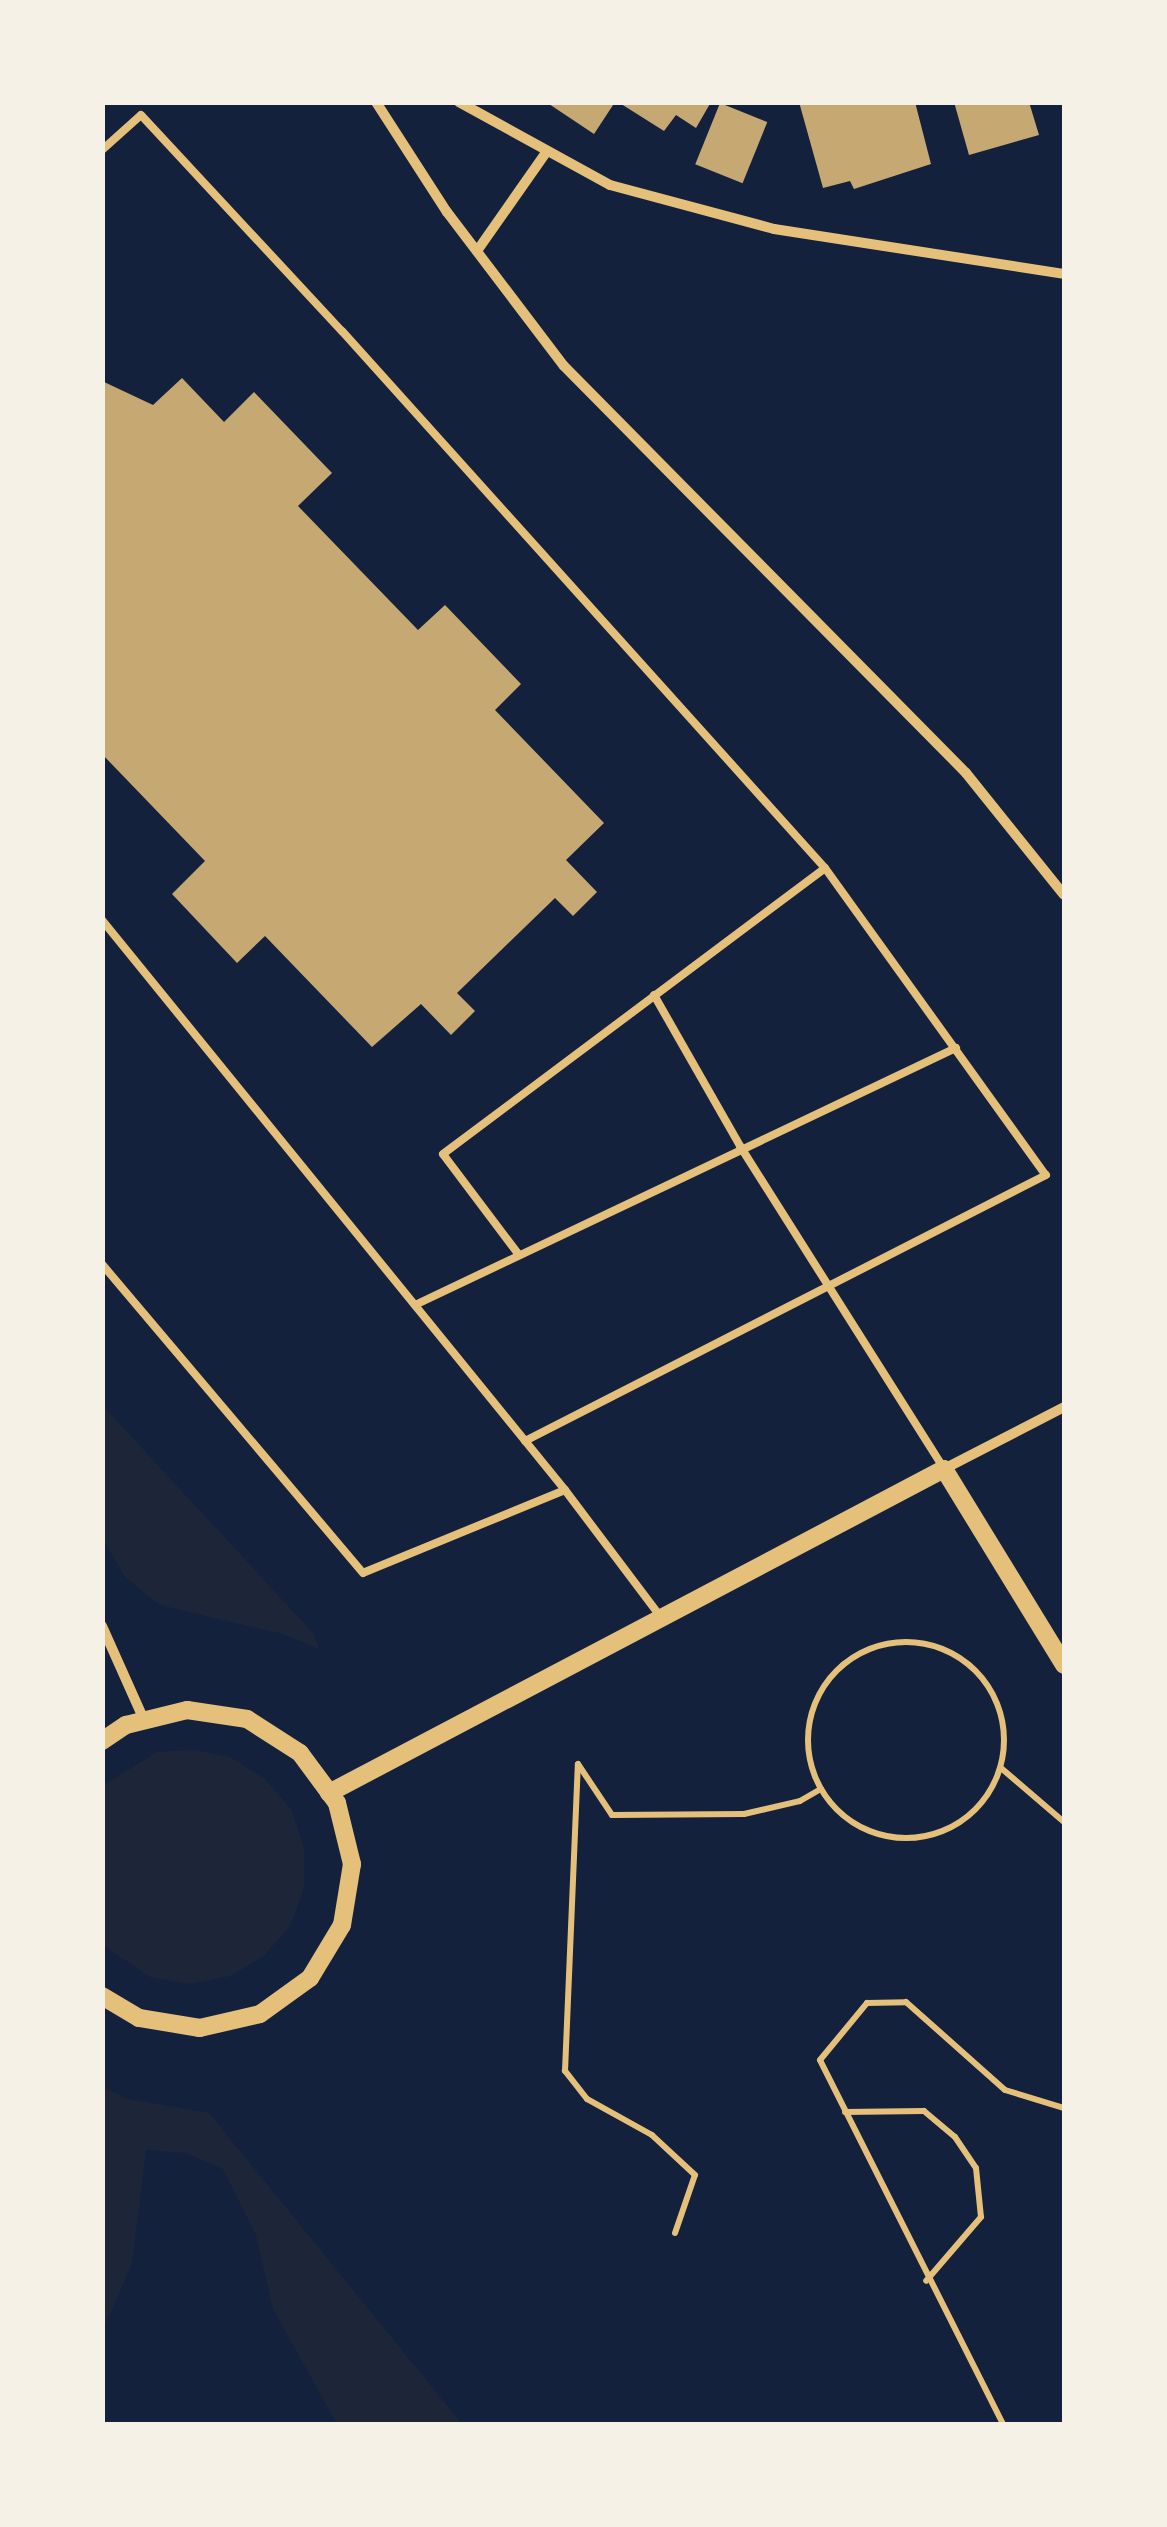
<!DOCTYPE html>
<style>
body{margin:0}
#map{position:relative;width:1167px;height:2527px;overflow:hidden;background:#14213d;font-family:Manrope,sans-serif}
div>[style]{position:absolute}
.green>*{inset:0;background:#1d2539}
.building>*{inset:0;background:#c6a872;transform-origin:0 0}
.path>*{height:6px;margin:-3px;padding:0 3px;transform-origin:3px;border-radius:3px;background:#e5c07b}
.path>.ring{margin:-3px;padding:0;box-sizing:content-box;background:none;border:6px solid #e5c07b;border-radius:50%}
.service>*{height:8px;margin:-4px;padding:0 4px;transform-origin:4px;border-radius:4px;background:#e5c07b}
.minor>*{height:10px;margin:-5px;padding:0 5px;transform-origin:5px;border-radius:5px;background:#e5c07b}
.tertiary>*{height:18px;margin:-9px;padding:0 9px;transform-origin:9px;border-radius:9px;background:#e5c07b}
span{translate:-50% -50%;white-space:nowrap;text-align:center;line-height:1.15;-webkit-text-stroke:8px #f6f1e7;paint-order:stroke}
.frame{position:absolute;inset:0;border:105px solid #f6f1e7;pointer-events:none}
</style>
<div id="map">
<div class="green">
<div style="clip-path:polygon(103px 1406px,314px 1634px,319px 1649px,283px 1634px,160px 1605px,126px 1578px,103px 1540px)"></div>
<div style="clip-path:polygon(194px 1750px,230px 1757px,265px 1779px,291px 1809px,304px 1848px,304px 1888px,290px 1926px,264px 1956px,230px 1976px,189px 1984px,150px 1977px,103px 1945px,102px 1786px,157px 1752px)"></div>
<div style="clip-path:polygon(103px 2087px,127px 2099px,209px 2113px,462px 2424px,337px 2424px,273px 2309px,256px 2235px,223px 2169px,186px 2153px,146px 2150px,132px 2263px,103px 2330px)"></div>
</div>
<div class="building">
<div style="clip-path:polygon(546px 102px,615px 102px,594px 134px)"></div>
<div style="clip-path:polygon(618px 102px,711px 102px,696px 128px,676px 115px,664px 131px)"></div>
<div style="clip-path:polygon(799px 102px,915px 102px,931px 164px,854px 189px,850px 181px,823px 188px)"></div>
<div style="clip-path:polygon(954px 102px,1029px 102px,1039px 135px,969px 155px)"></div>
<div style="left:720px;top:103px;width:51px;height:66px;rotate:22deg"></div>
<div style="clip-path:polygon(182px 378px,224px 422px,254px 392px,332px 473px,298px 506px,418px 630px,445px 605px,521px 684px,495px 710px,604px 823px,566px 860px,597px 892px,573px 916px,555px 898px,457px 993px,475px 1011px,451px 1035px,421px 1004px,372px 1047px,265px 936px,237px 963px,172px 894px,205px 861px,102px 754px,102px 381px,153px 405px)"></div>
</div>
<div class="path">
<div class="ring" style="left:808px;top:1642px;width:190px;height:190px"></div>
<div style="left:1001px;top:1768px;width:83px;rotate:40.6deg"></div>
<div style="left:845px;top:2112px;width:79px;rotate:-0.7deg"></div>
<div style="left:924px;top:2111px;width:40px;rotate:40deg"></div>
<div style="left:955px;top:2137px;width:37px;rotate:56deg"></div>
<div style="left:976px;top:2168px;width:49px;rotate:84.2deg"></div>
<div style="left:981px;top:2217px;width:84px;rotate:130.7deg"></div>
<div style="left:675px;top:2233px;width:61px;rotate:-71deg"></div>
<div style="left:695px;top:2175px;width:59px;rotate:-137.1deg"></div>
<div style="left:652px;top:2135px;width:74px;rotate:-151deg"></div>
<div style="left:587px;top:2099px;width:36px;rotate:-128deg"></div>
<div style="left:565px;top:2071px;width:307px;rotate:-87.6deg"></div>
<div style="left:578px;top:1764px;width:61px;rotate:56.3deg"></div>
<div style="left:612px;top:1815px;width:132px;rotate:-0.4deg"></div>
<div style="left:744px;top:1814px;width:57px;rotate:-13.1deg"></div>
<div style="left:800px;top:1801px;width:24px;rotate:-30deg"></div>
<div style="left:1003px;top:2424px;width:407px;rotate:-116.7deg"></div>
<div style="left:820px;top:2060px;width:74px;rotate:-50.5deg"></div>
<div style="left:867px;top:2003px;width:39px;rotate:-1deg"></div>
<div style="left:906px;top:2002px;width:132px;rotate:41.6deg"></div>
<div style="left:1005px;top:2090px;width:62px;rotate:17deg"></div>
</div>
<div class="service">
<div style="left:102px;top:150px;width:52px;rotate:-41.9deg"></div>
<div style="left:141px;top:115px;width:295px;rotate:47.1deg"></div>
<div style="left:342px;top:331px;width:722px;rotate:48.03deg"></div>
<div style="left:825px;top:868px;width:378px;rotate:54.3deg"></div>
<div style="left:1046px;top:1175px;width:585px;rotate:152.95deg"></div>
<div style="left:102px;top:920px;width:734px;rotate:50.91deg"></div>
<div style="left:565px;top:1490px;width:218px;rotate:157.7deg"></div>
<div style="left:363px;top:1573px;width:404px;rotate:-130.2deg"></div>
<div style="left:654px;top:995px;width:174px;rotate:60.3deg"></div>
<div style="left:740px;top:1146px;width:382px;rotate:57.7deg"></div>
<div style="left:519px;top:1255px;width:126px;rotate:-127deg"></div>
<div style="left:443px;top:1154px;width:477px;rotate:-36.8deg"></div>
<div style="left:415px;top:1305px;width:599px;rotate:-25.41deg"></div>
<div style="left:565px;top:1490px;width:158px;rotate:53deg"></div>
</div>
<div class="minor">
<div style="left:376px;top:102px;width:131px;rotate:57.2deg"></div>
<div style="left:447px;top:212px;width:193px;rotate:52.8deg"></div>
<div style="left:564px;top:366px;width:572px;rotate:45.35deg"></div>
<div style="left:966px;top:773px;width:156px;rotate:51.2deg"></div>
<div style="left:459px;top:102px;width:172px;rotate:28.8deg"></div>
<div style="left:610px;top:185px;width:170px;rotate:15deg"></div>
<div style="left:774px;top:229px;width:293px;rotate:8.8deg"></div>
<div style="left:477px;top:251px;width:122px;rotate:-55deg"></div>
<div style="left:944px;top:1469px;width:135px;rotate:-27.3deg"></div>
<div style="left:102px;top:1626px;width:103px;rotate:65.9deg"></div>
</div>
<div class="tertiary">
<div style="left:102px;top:1741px;width:29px;rotate:-34deg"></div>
<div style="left:126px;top:1725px;width:63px;rotate:-13.8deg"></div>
<div style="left:187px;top:1710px;width:61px;rotate:8.5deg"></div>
<div style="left:247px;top:1719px;width:63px;rotate:32.7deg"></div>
<div style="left:300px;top:1753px;width:62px;rotate:53.5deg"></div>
<div style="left:337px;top:1803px;width:63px;rotate:76.2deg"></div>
<div style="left:352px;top:1864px;width:62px;rotate:99.3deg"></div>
<div style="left:342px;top:1925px;width:62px;rotate:121.1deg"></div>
<div style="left:310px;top:1978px;width:62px;rotate:144.2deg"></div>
<div style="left:260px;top:2014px;width:62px;rotate:166.9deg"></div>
<div style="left:200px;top:2028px;width:62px;rotate:-170.7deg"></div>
<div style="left:139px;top:2018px;width:43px;rotate:-149.3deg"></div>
<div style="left:329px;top:1793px;width:695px;rotate:-27.78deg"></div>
<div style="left:944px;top:1469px;width:230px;rotate:58.5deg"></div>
</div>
<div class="frame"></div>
</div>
